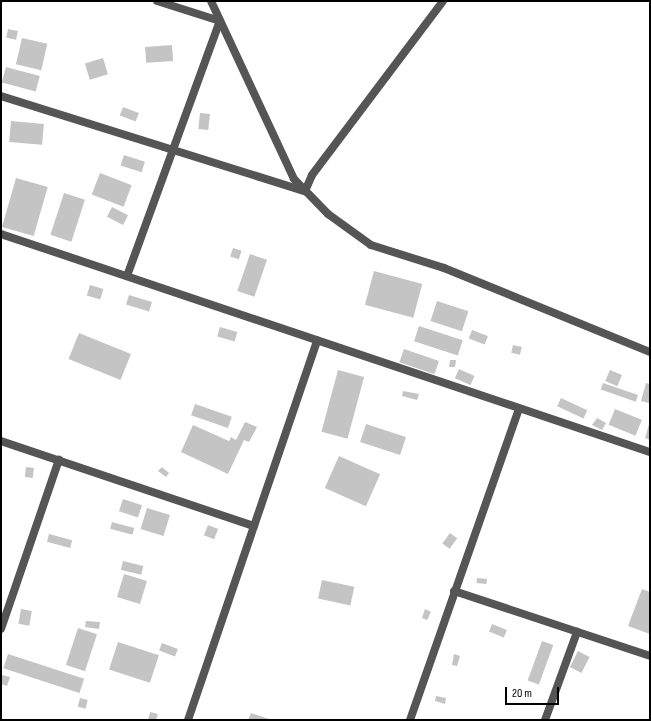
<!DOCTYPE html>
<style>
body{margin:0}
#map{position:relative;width:651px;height:721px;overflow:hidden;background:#fff;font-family:"Sofia Sans Condensed",sans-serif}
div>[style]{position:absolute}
.building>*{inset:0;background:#c4c4c4;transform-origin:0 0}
.street>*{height:8px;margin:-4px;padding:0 4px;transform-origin:4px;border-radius:4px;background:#555}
span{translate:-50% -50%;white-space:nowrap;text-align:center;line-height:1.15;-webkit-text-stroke:4px #fff;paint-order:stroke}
.frame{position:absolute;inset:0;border:2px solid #000;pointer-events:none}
.scale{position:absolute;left:505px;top:687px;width:54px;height:18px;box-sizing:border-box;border:2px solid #000;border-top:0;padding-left:5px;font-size:12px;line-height:14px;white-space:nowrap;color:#000;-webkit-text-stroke:3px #fff;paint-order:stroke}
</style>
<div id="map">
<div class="building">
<div style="left:8px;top:29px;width:10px;height:9px;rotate:11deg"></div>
<div style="left:22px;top:38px;width:26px;height:27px;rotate:13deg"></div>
<div style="left:172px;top:45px;width:16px;height:27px;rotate:86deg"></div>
<div style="left:103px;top:58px;width:17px;height:19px;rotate:73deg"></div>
<div style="left:6px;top:67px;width:35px;height:16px;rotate:15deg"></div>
<div style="left:123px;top:107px;width:17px;height:9px;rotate:21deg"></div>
<div style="left:200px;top:113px;width:10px;height:16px;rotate:6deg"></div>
<div style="left:11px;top:121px;width:33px;height:21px;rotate:5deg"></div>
<div style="left:124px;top:155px;width:22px;height:11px;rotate:18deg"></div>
<div style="left:100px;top:173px;width:34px;height:23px;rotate:21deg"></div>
<div style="left:16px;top:178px;width:33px;height:51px;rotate:16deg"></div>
<div style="left:64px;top:193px;width:22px;height:44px;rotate:18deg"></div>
<div style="left:112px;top:207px;width:18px;height:11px;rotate:27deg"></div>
<div style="left:233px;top:248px;width:9px;height:9px;rotate:18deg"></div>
<div style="left:250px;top:254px;width:18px;height:39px;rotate:19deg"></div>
<div style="left:374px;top:271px;width:50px;height:35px;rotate:15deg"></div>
<div style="left:90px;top:285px;width:14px;height:11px;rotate:17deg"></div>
<div style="left:129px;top:295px;width:24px;height:10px;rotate:17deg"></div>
<div style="left:437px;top:301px;width:33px;height:21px;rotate:18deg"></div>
<div style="left:419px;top:326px;width:46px;height:16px;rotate:18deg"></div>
<div style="left:220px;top:327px;width:18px;height:10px;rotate:16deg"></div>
<div style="left:472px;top:330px;width:17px;height:9px;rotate:21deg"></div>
<div style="left:79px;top:333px;width:56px;height:28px;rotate:22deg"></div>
<div style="left:513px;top:345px;width:9px;height:8px;rotate:13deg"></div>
<div style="left:404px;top:349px;width:37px;height:14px;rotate:19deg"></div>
<div style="clip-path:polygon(450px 360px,456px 360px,455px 367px,449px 367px)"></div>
<div style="left:459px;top:369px;width:17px;height:10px;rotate:24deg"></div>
<div style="left:338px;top:370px;width:27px;height:64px;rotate:15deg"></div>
<div style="left:610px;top:370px;width:13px;height:12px;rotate:23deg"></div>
<div style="left:603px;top:383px;width:37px;height:7px;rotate:19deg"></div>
<div style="clip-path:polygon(646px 383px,650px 384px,649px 403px,641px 401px)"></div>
<div style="clip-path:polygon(403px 391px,419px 394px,417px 400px,402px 396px)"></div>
<div style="left:561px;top:398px;width:29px;height:9px;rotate:25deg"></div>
<div style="left:195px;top:404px;width:39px;height:12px;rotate:19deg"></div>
<div style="left:615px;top:409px;width:29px;height:17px;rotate:22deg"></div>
<div style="clip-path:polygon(597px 418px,606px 423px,602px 430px,592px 425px)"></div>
<div style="clip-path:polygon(650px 421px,650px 440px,645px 438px)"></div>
<div style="clip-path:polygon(245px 422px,257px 427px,249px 442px,244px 440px,228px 474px,181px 452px,193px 425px,229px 441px,231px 437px,236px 440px)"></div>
<div style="left:366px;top:424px;width:42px;height:19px;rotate:18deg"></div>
<div style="left:339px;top:456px;width:45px;height:35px;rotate:24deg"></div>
<div style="left:26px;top:467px;width:8px;height:10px;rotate:7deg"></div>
<div style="clip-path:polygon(162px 467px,169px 473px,166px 477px,158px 471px)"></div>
<div style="left:123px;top:499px;width:20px;height:13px;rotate:18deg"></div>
<div style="left:147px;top:508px;width:24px;height:22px;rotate:17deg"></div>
<div style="left:112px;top:522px;width:23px;height:7px;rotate:15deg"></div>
<div style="left:208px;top:525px;width:11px;height:11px;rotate:22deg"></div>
<div style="left:450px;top:533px;width:9px;height:13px;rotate:36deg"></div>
<div style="left:49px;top:534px;width:24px;height:8px;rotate:15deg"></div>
<div style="left:123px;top:561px;width:21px;height:9px;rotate:14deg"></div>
<div style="left:124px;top:574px;width:24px;height:24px;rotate:17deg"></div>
<div style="left:477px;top:578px;width:10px;height:5px;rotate:6deg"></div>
<div style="left:322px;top:580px;width:33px;height:19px;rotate:12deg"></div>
<div style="clip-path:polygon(642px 589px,650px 592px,650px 634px,628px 626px)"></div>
<div style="left:21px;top:609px;width:11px;height:15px;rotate:10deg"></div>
<div style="clip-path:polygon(425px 609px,431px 612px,427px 620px,422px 618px)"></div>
<div style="clip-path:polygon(86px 621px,100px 622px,99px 629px,85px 627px)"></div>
<div style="left:492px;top:624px;width:16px;height:8px;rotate:22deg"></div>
<div style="left:78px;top:628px;width:20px;height:39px;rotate:18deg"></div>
<div style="left:542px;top:641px;width:12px;height:42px;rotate:20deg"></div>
<div style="left:118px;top:642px;width:43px;height:29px;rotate:18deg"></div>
<div style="left:162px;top:643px;width:17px;height:8px;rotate:21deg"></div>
<div style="left:578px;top:651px;width:13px;height:18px;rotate:27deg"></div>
<div style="left:8px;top:654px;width:80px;height:15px;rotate:18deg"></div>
<div style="clip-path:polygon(454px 654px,460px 656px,457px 666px,452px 665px)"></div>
<div style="clip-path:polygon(2px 675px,10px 677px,7px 686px,1px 684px)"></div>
<div style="clip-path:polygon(436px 696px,446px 698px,445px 704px,435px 701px)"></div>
<div style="left:80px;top:698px;width:8px;height:9px;rotate:14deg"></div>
<div style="clip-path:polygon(150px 712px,158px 714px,156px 720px,148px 720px)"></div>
<div style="clip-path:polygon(251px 713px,272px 720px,248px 720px)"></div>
</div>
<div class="street">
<div style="left:211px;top:1px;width:196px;rotate:65deg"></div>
<div style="left:294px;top:179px;width:49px;rotate:45.8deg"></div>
<div style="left:328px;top:214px;width:53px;rotate:35.8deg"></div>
<div style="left:371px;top:245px;width:77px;rotate:17.5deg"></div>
<div style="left:444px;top:268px;width:222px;rotate:22.2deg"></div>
<div style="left:1px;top:96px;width:318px;rotate:17.4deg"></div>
<div style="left:305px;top:191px;width:17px;rotate:-66deg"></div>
<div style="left:312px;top:175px;width:218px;rotate:-53deg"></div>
<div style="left:1px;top:234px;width:685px;rotate:18.57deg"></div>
<div style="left:127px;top:276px;width:271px;rotate:-70deg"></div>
<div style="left:220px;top:21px;width:66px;rotate:-162.4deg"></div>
<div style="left:1px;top:441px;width:267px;rotate:18.6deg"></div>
<div style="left:454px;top:591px;width:206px;rotate:18.3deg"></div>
<div style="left:1px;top:629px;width:179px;rotate:-71.1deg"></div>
<div style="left:188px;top:720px;width:401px;rotate:-71.2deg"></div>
<div style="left:410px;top:720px;width:330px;rotate:-70.7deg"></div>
<div style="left:545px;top:720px;width:94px;rotate:-70deg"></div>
</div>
<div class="frame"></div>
<div class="scale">20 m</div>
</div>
